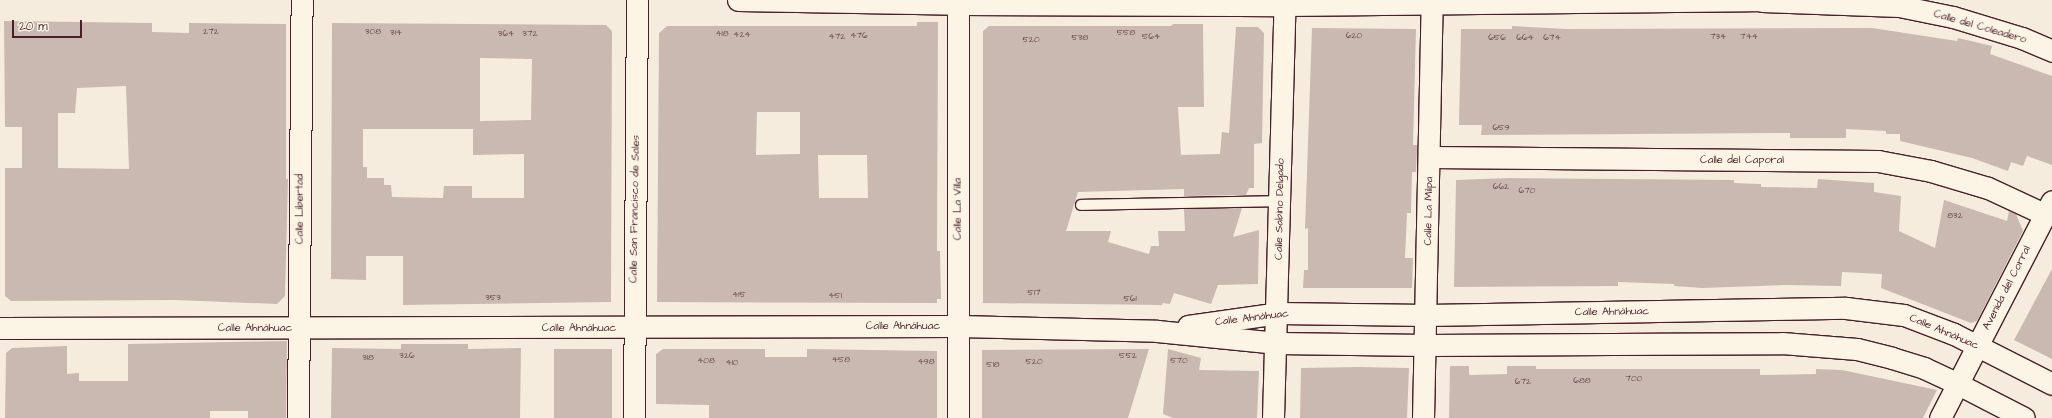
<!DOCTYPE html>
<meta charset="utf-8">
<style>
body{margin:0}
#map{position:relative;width:2052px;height:418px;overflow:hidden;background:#f5ecde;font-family:"Architects Daughter",sans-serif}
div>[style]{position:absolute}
.building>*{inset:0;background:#cab9b1;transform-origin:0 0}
.roads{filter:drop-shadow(1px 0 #4a1f2b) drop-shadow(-1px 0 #4a1f2b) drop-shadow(0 1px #4a1f2b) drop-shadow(0 -1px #4a1f2b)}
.service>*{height:10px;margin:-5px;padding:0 5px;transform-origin:5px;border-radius:5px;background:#fcf5e5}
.minor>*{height:21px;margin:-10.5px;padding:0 10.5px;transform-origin:10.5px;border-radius:10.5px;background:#fcf5e5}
span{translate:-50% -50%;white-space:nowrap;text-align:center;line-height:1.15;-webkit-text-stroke:3.5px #fcf5e5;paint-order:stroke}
.number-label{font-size:9px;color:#6a464c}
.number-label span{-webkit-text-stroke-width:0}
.street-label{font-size:11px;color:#4a1f2b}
.scale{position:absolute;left:12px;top:20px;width:70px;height:18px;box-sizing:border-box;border:2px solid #4a1f2b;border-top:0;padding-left:5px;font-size:12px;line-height:14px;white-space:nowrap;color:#4a1f2b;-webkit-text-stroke:3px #fcf5e5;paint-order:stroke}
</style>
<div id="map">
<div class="building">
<div style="clip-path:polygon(evenodd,4px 21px,152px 23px,152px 32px,189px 33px,189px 23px,286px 24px,286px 179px,288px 179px,285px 296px,277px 304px,175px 300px,11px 301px,5px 296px,5px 168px,22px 168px,22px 127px,5px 127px,4px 21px,126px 86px,129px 169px,58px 168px,58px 113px,75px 113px,77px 88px,126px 86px)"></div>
<div style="clip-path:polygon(evenodd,917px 22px,938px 22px,937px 251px,940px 251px,941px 299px,937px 299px,937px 303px,657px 302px,659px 33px,667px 26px,917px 26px,917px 22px,757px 112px,800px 112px,800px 154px,756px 155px,757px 112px,917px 22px,818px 155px,867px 155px,868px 198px,819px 198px,818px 155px)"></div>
<div style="clip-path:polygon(evenodd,332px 23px,606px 25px,612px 31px,611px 302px,403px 305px,403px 256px,366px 256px,366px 280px,331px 279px,332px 23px,480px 58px,532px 59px,531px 120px,480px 121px,480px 58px,332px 23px,363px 129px,473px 129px,473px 155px,524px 154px,524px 198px,472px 198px,472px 186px,444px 186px,443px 198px,392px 197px,391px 185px,384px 185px,384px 178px,367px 178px,367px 167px,363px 167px,363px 129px)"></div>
<div style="clip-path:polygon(1173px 24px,1203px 24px,1204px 107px,1178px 107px,1181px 155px,1220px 154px,1222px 132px,1229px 133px,1236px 27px,1258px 27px,1264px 33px,1262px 143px,1254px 144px,1254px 188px,1249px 188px,1246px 195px,1184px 196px,1184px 189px,1078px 192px,1066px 231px,1111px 231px,1108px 242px,1149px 254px,1151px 246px,1159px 246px,1158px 231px,1185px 231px,1184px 209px,1242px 208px,1233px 237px,1259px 230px,1258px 284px,1218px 285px,1211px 304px,1174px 293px,1170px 304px,1163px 303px,1162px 305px,983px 303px,983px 31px,989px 26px,1171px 26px)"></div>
<div style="clip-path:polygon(1512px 26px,1567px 29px,1872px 28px,1957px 41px,1958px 38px,1992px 46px,1990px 54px,2052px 76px,2052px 165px,2027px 156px,2023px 166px,2011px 162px,2008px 171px,1972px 158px,1900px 141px,1900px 134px,1886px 134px,1886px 131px,1846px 129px,1846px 138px,1790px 138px,1790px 133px,1481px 135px,1482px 125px,1459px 125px,1461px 29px,1512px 29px)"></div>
<div style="clip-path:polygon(1312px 28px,1416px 29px,1413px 145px,1417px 145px,1417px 149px,1416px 172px,1412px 172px,1411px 213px,1407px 213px,1405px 258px,1413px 258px,1412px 288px,1303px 288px,1304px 270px,1308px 270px,1308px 228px,1305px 229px)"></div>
<div style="clip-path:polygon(1510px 178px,1734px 180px,1734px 183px,1761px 184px,1761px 187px,1817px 188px,1818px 179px,1874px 183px,1874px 192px,1901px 196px,1899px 231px,1935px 248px,1944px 200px,2007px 221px,2009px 211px,2016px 214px,2023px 231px,1977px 321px,1971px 323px,1881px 288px,1882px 274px,1842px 272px,1841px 286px,1786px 285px,1702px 288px,1674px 286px,1674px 284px,1618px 282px,1618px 286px,1454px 287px,1456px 180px)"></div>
<div style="clip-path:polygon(2052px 269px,2052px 359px,2014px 340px)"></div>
<div style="clip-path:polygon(287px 341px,286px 418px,248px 418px,248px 411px,210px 411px,210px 418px,5px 418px,6px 353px,12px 348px,67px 346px,67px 374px,79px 373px,79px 381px,128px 381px,128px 344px)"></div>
<div style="clip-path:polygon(401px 344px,468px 344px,468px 349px,521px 348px,520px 418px,331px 418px,332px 348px,401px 349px)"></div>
<div style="left:554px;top:349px;width:58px;height:69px"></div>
<div style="clip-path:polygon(663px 349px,765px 349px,765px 357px,807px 357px,807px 349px,937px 351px,937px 418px,709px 418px,709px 405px,656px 404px,656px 354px)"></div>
<div style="clip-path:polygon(1149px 349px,1128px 418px,982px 418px,982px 350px)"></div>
<div style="clip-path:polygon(1168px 349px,1201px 358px,1199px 370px,1259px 371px,1257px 418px,1173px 418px,1163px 414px)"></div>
<div style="clip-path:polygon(1450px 366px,1469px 366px,1469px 375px,1507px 374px,1507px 366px,1536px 366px,1536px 369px,1760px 369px,1760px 375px,1816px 374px,1816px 369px,1842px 370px,1937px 390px,1923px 418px,1449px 418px)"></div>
<div style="clip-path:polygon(1358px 367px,1409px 368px,1407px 418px,1300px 418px,1301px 368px)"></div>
</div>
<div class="roads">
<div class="service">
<div style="left:1081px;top:205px;width:200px;rotate:-1.1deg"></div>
</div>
<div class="minor">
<div style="left:738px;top:0;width:220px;rotate:1deg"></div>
<div style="left:958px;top:4px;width:327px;rotate:0.2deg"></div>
<div style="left:1285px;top:5px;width:482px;rotate:-0.6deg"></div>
<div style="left:1762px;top:1px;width:137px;rotate:2.1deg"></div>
<div style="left:1899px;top:6px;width:55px;rotate:11.5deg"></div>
<div style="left:1953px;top:17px;width:72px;rotate:16.9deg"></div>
<div style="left:2022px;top:38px;width:33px;rotate:23deg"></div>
<div style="left:1430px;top:157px;width:448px;rotate:0.5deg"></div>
<div style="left:1878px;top:161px;width:54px;rotate:10.7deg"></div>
<div style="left:1931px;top:171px;width:59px;rotate:16.6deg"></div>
<div style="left:1988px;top:188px;width:62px;rotate:24.9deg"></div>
<div style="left:1188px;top:326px;width:91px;rotate:-8.2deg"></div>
<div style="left:1278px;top:313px;width:149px;rotate:0.8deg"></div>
<div style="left:1427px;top:315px;width:419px;rotate:-1deg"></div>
<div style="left:1846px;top:308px;width:58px;rotate:6.9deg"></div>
<div style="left:1904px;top:315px;width:53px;rotate:20.8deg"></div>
<div style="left:1954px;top:334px;width:110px;rotate:27deg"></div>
<div style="left:0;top:328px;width:958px;rotate:-0.12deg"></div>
<div style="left:958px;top:326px;width:199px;rotate:1.4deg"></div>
<div style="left:1157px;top:331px;width:121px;rotate:5.7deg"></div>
<div style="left:1277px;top:343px;width:149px;rotate:0.8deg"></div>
<div style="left:1426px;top:345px;width:356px;rotate:-0.3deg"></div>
<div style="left:1782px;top:343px;width:75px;rotate:4.6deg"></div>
<div style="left:1857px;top:349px;width:36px;rotate:14deg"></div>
<div style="left:1892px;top:358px;width:34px;rotate:17deg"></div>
<div style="left:1924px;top:368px;width:38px;rotate:25deg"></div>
<div style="left:1958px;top:384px;width:74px;rotate:27.3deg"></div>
<div style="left:298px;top:418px;width:418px;rotate:-89.5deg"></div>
<div style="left:634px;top:418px;width:418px;rotate:-89.6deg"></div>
<div style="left:958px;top:418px;width:418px;rotate:-90deg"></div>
<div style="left:1273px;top:418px;width:418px;rotate:-88.4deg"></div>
<div style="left:1423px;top:418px;width:414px;rotate:-88.8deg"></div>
<div style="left:1940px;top:418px;width:244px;rotate:-62.7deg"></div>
</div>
</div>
<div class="number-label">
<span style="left:211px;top:32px">272</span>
<span style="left:373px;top:32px">308</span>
<span style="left:396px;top:33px">314</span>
<span style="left:1126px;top:33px">558</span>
<span style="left:506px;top:34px">364</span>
<span style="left:530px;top:34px">372</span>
<span style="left:722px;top:34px">418</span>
<span style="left:742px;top:35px">424</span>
<span style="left:859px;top:36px">476</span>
<span style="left:1354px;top:36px">620</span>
<span style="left:837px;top:37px">472</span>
<span style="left:1151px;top:37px">564</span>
<span style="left:1718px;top:37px">734</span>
<span style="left:1749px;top:37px">744</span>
<span style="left:1080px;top:38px">538</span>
<span style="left:1497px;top:38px">656</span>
<span style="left:1525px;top:38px">664</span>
<span style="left:1552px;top:38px">674</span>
<span style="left:1031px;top:40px">520</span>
<span style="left:1501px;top:128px">659</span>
<span style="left:1501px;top:187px">662</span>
<span style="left:1527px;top:191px">670</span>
<span style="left:1955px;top:216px">832</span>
<span style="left:1034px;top:293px">517</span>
<span style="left:739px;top:295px">415</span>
<span style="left:835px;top:296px">451</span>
<span style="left:493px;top:298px">353</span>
<span style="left:1130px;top:299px">561</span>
<span style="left:407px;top:356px">326</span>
<span style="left:1128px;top:356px">552</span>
<span style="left:368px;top:358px">318</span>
<span style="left:841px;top:360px">458</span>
<span style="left:706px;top:361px">408</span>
<span style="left:1179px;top:361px">570</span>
<span style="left:926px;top:362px">498</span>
<span style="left:1034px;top:362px">520</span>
<span style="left:732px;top:363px">410</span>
<span style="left:993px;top:365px">518</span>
<span style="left:1634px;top:379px">700</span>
<span style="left:1582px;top:381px">688</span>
<span style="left:1523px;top:382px">672</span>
</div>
<div class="street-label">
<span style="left:1980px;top:27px;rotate:16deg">Calle del Coleadero</span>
<span style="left:1742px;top:160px">Calle del Caporal</span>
<span style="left:300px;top:209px;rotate:-90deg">Calle Libertad</span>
<span style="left:635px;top:209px;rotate:-89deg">Calle San Francisco de Sales</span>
<span style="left:958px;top:209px;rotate:-90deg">Calle La Villa</span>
<span style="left:1280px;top:209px;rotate:-89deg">Calle Sabino Delgado</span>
<span style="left:1429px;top:211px;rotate:-89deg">Calle La Milpa</span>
<span style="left:2007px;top:288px;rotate:-63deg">Avenida del Corral</span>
<span style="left:1612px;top:312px;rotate:-1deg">Calle Ahnáhuac</span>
<span style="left:1252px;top:318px;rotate:-7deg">Calle Ahnáhuac</span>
<span style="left:903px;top:326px">Calle Ahnáhuac</span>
<span style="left:255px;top:328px">Calle Ahnáhuac</span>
<span style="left:579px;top:328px">Calle Ahnáhuac</span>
<span style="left:1944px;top:332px;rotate:23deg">Calle Ahnáhuac</span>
</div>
<div class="scale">20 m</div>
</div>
